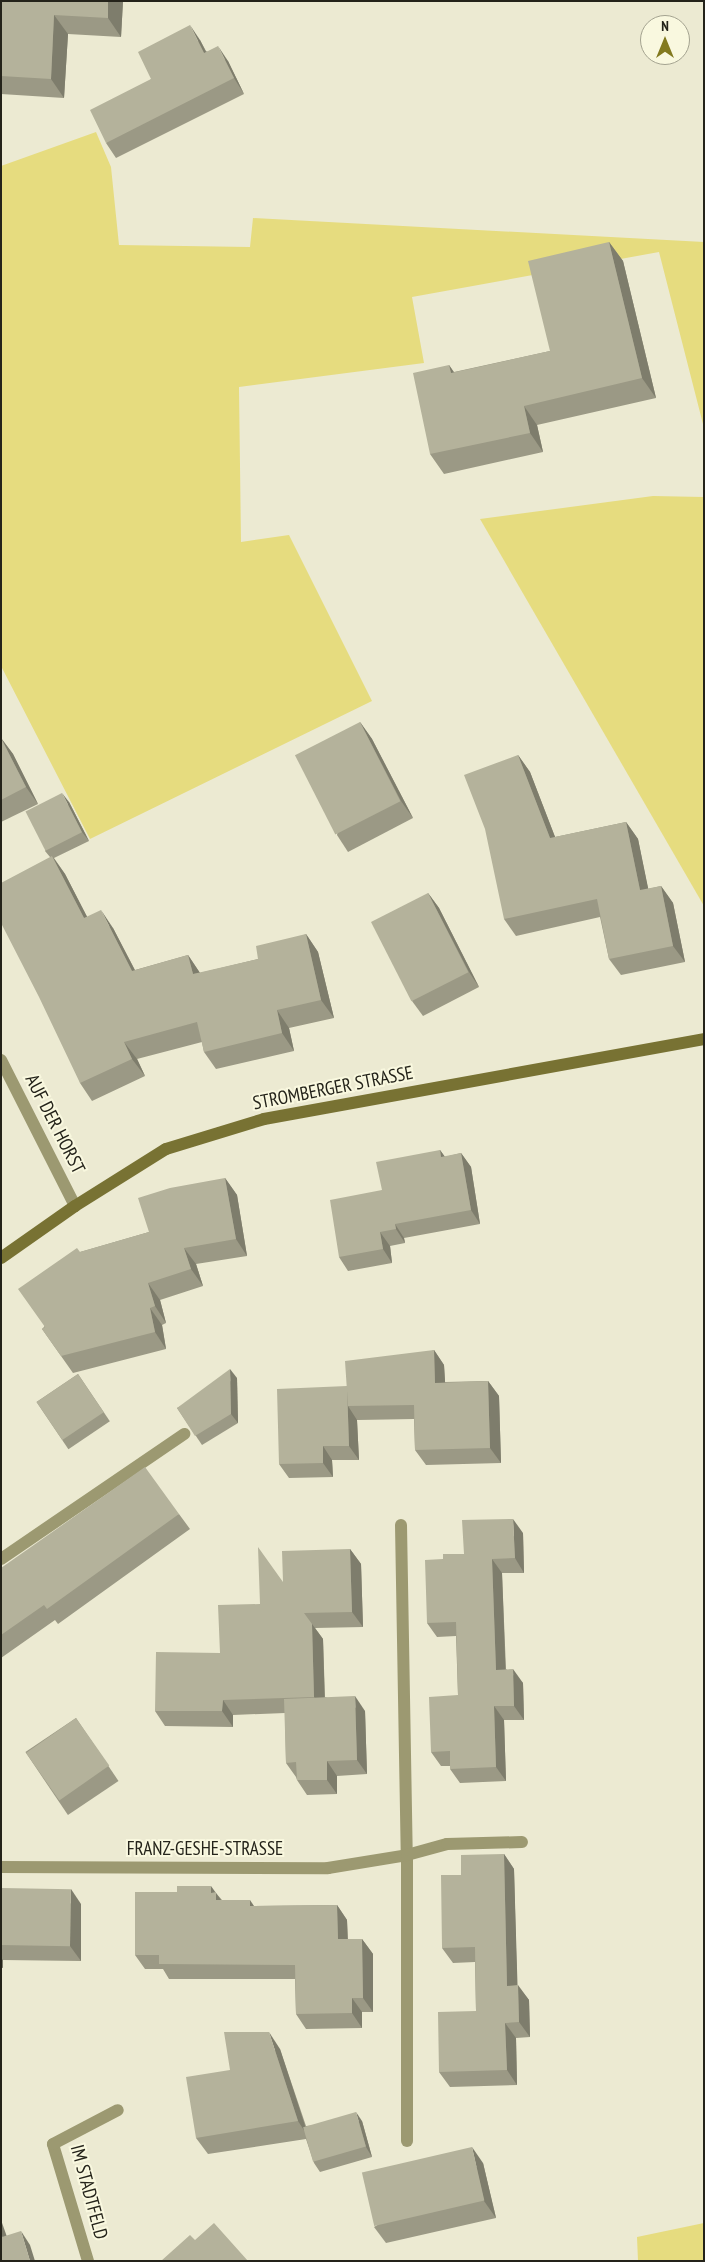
<!DOCTYPE html>
<style>
body{margin:0}
#map{position:relative;width:705px;height:2262px;overflow:hidden;background:#ecead2;font-family:"PT Sans Narrow",sans-serif}
div>[style]{position:absolute}
.green>*{inset:0;background:#e6dc7f}
.street>*{height:12px;margin:-6px;padding:0 6px;transform-origin:6px;border-radius:6px;background:#9c9971}
.secondary>*{height:12px;margin:-6px;padding:0 6px;transform-origin:6px;border-radius:6px;background:#787233}
.wall>*{inset:0;background:#9b9985;transform-origin:0 0}
.shaded-wall>*{inset:0;background:#7e7d6c}
.building>*{inset:0;background:#b4b29b;transform-origin:0 0}
span{translate:-50% -50%;white-space:nowrap;text-align:center;line-height:1.15;-webkit-text-stroke:4px #f9f8df;paint-order:stroke}
.street-label{font-size:19px;color:#24231a}
.frame{position:absolute;inset:0;border:2px solid #24231a;pointer-events:none}
.north{position:absolute;left:640px;top:15px;width:50px;height:50px;box-sizing:border-box;background:#f9f8df;border:1px solid #a4a390;border-radius:50%;rotate:0deg;font-size:14px;font-weight:700;line-height:20px;text-align:center;color:#24231a}
.north::after{content:'';display:block;margin:auto;width:18px;height:22px;background:#837a1f;clip-path:polygon(50% 0,100% 100%,50% 72%,0 100%)}
</style>
<div id="map">
<div class="green">
<div style="clip-path:polygon(96px 132px,111px 167px,119px 245px,250px 247px,253px 218px,704px 242px,704px 428px,659px 252px,412px 297px,424px 363px,239px 387px,241px 542px,289px 535px,372px 701px,90px 839px,1px 666px,1px 166px)"></div>
<div style="clip-path:polygon(653px 496px,704px 497px,704px 906px,480px 519px)"></div>
<div style="clip-path:polygon(704px 2223px,704px 2261px,638px 2261px,637px 2237px)"></div>
</div>
<div class="street">
<div style="left:1px;top:1060px;width:164px;rotate:63.1deg"></div>
<div style="left:401px;top:1525px;width:330px;rotate:89deg"></div>
<div style="left:407px;top:1855px;width:286px;rotate:90deg"></div>
<div style="left:1px;top:1559px;width:222px;rotate:-34.3deg"></div>
<div style="left:1px;top:1867px;width:327px;rotate:0.2deg"></div>
<div style="left:328px;top:1868px;width:80px;rotate:-9.3deg"></div>
<div style="left:407px;top:1855px;width:41px;rotate:-15.4deg"></div>
<div style="left:447px;top:1844px;width:75px;rotate:-1.5deg"></div>
<div style="left:88px;top:2261px;width:122px;rotate:-106.7deg"></div>
<div style="left:53px;top:2144px;width:73px;rotate:-27.6deg"></div>
</div>
<div class="secondary">
<div style="left:1px;top:1258px;width:90px;rotate:-35.1deg"></div>
<div style="left:75px;top:1206px;width:107px;rotate:-32.1deg"></div>
<div style="left:166px;top:1149px;width:102px;rotate:-17deg"></div>
<div style="left:264px;top:1119px;width:447px;rotate:-10.3deg"></div>
</div>
<div class="wall">
<div style="clip-path:polygon(1px 1px,123px 1px,121px 37px,68px 34px,64px 98px,1px 94px)"></div>
<div style="clip-path:polygon(200px 40px,206px 51px,228px 61px,244px 94px,116px 158px,106px 143px,151px 79px)"></div>
<div style="clip-path:polygon(609px 242px,623px 261px,656px 398px,537px 425px,543px 452px,444px 474px,430px 454px,449px 365px,454px 372px,550px 351px)"></div>
<div style="clip-path:polygon(360px 722px,372px 739px,413px 818px,348px 852px,337px 835px)"></div>
<div style="clip-path:polygon(1px 738px,13px 754px,38px 804px,1px 822px)"></div>
<div style="clip-path:polygon(518px 755px,530px 772px,555px 837px,626px 822px,638px 839px,648px 889px,661px 886px,673px 903px,685px 962px,621px 975px,609px 959px,600px 917px,516px 936px,504px 919px)"></div>
<div style="clip-path:polygon(69px 802px,89px 841px,54px 858px,65px 874px,87px 917px,113px 928px,135px 970px,188px 955px,200px 973px,258px 959px,306px 934px,318px 952px,334px 1018px,289px 1028px,294px 1051px,216px 1069px,204px 1052px,202px 1042px,137px 1059px,145px 1076px,92px 1101px,80px 1083px,50px 857px,45px 851px)"></div>
<div style="clip-path:polygon(428px 893px,439px 908px,479px 987px,423px 1016px,412px 1001px)"></div>
<div style="clip-path:polygon(440px 1150px,445px 1157px,461px 1153px,471px 1167px,480px 1224px,404px 1238px,405px 1243px,390px 1246px,392px 1263px,348px 1271px,339px 1257px,382px 1190px)"></div>
<div style="clip-path:polygon(225px 1178px,237px 1195px,247px 1256px,196px 1264px,203px 1286px,160px 1300px,166px 1323px,162px 1325px,166px 1349px,73px 1373px,42px 1329px,44px 1327px,80px 1252px,149px 1232px)"></div>
<div style="clip-path:polygon(434px 1350px,444px 1365px,445px 1382px,488px 1381px,499px 1396px,501px 1463px,426px 1465px,415px 1450px,414px 1419px,358px 1420px,357px 1420px,359px 1460px,332px 1460px,333px 1477px,289px 1478px,279px 1464px,347px 1386px)"></div>
<div style="left:78px;top:1374px;width:57px;height:50px;rotate:56deg"></div>
<div style="clip-path:polygon(237px 1378px,238px 1423px,202px 1445px,177px 1408px)"></div>
<div style="clip-path:polygon(179px 1514px,190px 1529px,58px 1624px,55px 1620px,1px 1658px,1px 1568px)"></div>
<div style="clip-path:polygon(523px 1533px,524px 1573px,502px 1573px,506px 1669px,523px 1683px,524px 1720px,504px 1720px,506px 1781px,460px 1783px,450px 1769px,450px 1766px,441px 1766px,431px 1752px,458px 1695px,456px 1636px,437px 1637px,427px 1623px,443px 1559px,464px 1554px)"></div>
<div style="clip-path:polygon(350px 1549px,361px 1564px,363px 1627px,315px 1628px,323px 1639px,325px 1697px,365px 1711px,367px 1774px,337px 1776px,337px 1794px,307px 1795px,297px 1780px,296px 1777px,286px 1763px,285px 1713px,233px 1715px,233px 1727px,165px 1726px,155px 1711px,220px 1653px,260px 1604px,283px 1582px)"></div>
<div style="left:76px;top:1718px;width:76px;height:61px;rotate:56deg"></div>
<div style="clip-path:polygon(504px 1854px,514px 1869px,517px 1985px,529px 2000px,530px 2037px,516px 2038px,517px 2085px,450px 2087px,439px 2072px,476px 2011px,475px 1962px,453px 1963px,442px 1948px,461px 1875px)"></div>
<div style="clip-path:polygon(215px 1892px,222px 1900px,254px 1906px,337px 1905px,347px 1920px,348px 1939px,362px 1939px,373px 1954px,373px 2012px,362px 2012px,362px 2028px,306px 2029px,296px 2014px,295px 1979px,169px 1979px,163px 1969px,145px 1969px,135px 1955px)"></div>
<div style="clip-path:polygon(1px 1899px,81px 1904px,81px 1961px,3px 1960px,3px 1968px,1px 1968px)"></div>
<div style="clip-path:polygon(280px 2049px,306px 2126px,362px 2121px,372px 2157px,320px 2172px,314px 2163px,306px 2139px,208px 2154px,196px 2138px,230px 2070px)"></div>
<div style="clip-path:polygon(483px 2163px,496px 2218px,386px 2243px,374px 2227px)"></div>
</div>
<div class="shaded-wall">
<div style="clip-path:polygon(108px 1px,123px 1px,121px 37px,108px 18px)"></div>
<div style="clip-path:polygon(54px 15px,68px 34px,64px 98px,51px 79px)"></div>
<div style="clip-path:polygon(190px 25px,200px 40px,214px 68px,204px 53px)"></div>
<div style="clip-path:polygon(218px 46px,228px 61px,244px 94px,234px 78px)"></div>
<div style="clip-path:polygon(609px 242px,623px 261px,656px 398px,642px 378px)"></div>
<div style="clip-path:polygon(449px 365px,462px 385px,451px 373px)"></div>
<div style="clip-path:polygon(524px 406px,537px 425px,543px 452px,530px 433px)"></div>
<div style="clip-path:polygon(360px 722px,372px 739px,413px 818px,401px 801px)"></div>
<div style="clip-path:polygon(1px 738px,13px 754px,38px 804px,26px 787px)"></div>
<div style="clip-path:polygon(518px 755px,530px 772px,562px 855px,550px 838px)"></div>
<div style="clip-path:polygon(62px 793px,69px 802px,89px 841px,82px 832px)"></div>
<div style="clip-path:polygon(626px 822px,638px 839px,652px 907px,640px 890px)"></div>
<div style="clip-path:polygon(52px 856px,65px 874px,97px 936px,84px 918px)"></div>
<div style="clip-path:polygon(661px 886px,673px 903px,685px 962px,673px 946px)"></div>
<div style="clip-path:polygon(428px 893px,439px 908px,479px 987px,469px 972px)"></div>
<div style="clip-path:polygon(101px 910px,113px 928px,144px 988px,132px 971px)"></div>
<div style="clip-path:polygon(306px 934px,318px 952px,334px 1018px,321px 1000px)"></div>
<div style="clip-path:polygon(188px 955px,200px 973px,193px 974px)"></div>
<div style="clip-path:polygon(277px 1010px,289px 1028px,294px 1051px,282px 1033px)"></div>
<div style="clip-path:polygon(124px 1042px,137px 1059px,145px 1076px,132px 1059px)"></div>
<div style="clip-path:polygon(440px 1150px,450px 1164px,441px 1157px)"></div>
<div style="clip-path:polygon(461px 1153px,471px 1167px,480px 1224px,471px 1210px)"></div>
<div style="clip-path:polygon(225px 1178px,237px 1195px,247px 1256px,236px 1239px)"></div>
<div style="clip-path:polygon(395px 1224px,404px 1238px,405px 1243px,396px 1229px)"></div>
<div style="clip-path:polygon(380px 1232px,390px 1246px,392px 1263px,383px 1249px)"></div>
<div style="clip-path:polygon(184px 1248px,196px 1264px,203px 1286px,191px 1269px)"></div>
<div style="clip-path:polygon(148px 1283px,160px 1300px,166px 1323px,155px 1306px)"></div>
<div style="clip-path:polygon(150px 1308px,162px 1325px,166px 1349px,155px 1332px)"></div>
<div style="clip-path:polygon(434px 1350px,444px 1365px,446px 1397px,435px 1383px)"></div>
<div style="clip-path:polygon(230px 1369px,237px 1378px,238px 1423px,231px 1414px)"></div>
<div style="clip-path:polygon(488px 1381px,499px 1396px,501px 1463px,490px 1448px)"></div>
<div style="clip-path:polygon(347px 1386px,348px 1406px,357px 1420px,359px 1460px,349px 1446px)"></div>
<div style="clip-path:polygon(323px 1446px,332px 1460px,333px 1477px,323px 1463px)"></div>
<div style="clip-path:polygon(513px 1519px,523px 1533px,524px 1573px,515px 1558px)"></div>
<div style="clip-path:polygon(350px 1549px,361px 1564px,363px 1627px,352px 1612px)"></div>
<div style="clip-path:polygon(492px 1559px,502px 1573px,506px 1684px,496px 1670px)"></div>
<div style="clip-path:polygon(312px 1624px,323px 1639px,325px 1712px,314px 1697px)"></div>
<div style="clip-path:polygon(513px 1669px,523px 1683px,524px 1720px,514px 1706px)"></div>
<div style="clip-path:polygon(355px 1696px,365px 1711px,367px 1774px,357px 1760px)"></div>
<div style="clip-path:polygon(223px 1700px,233px 1715px,233px 1727px,222px 1711px)"></div>
<div style="clip-path:polygon(494px 1706px,504px 1720px,506px 1781px,496px 1767px)"></div>
<div style="clip-path:polygon(327px 1761px,337px 1776px,337px 1794px,327px 1780px)"></div>
<div style="clip-path:polygon(504px 1854px,514px 1869px,518px 2001px,507px 1986px)"></div>
<div style="clip-path:polygon(211px 1886px,226px 1907px,226px 1915px,211px 1893px)"></div>
<div style="clip-path:polygon(71px 1889px,81px 1904px,81px 1961px,70px 1946px)"></div>
<div style="clip-path:polygon(250px 1900px,260px 1915px,250px 1906px)"></div>
<div style="clip-path:polygon(337px 1905px,347px 1920px,348px 1954px,338px 1939px)"></div>
<div style="clip-path:polygon(362px 1939px,373px 1954px,373px 2012px,363px 1998px)"></div>
<div style="clip-path:polygon(1px 1958px,3px 1960px,3px 1968px,1px 1966px)"></div>
<div style="clip-path:polygon(518px 1985px,529px 2000px,530px 2037px,519px 2022px)"></div>
<div style="clip-path:polygon(352px 1998px,362px 2012px,362px 2028px,352px 2013px)"></div>
<div style="clip-path:polygon(505px 2023px,516px 2038px,517px 2085px,507px 2070px)"></div>
<div style="clip-path:polygon(269px 2032px,280px 2049px,309px 2138px,298px 2121px)"></div>
<div style="clip-path:polygon(356px 2112px,362px 2121px,372px 2157px,366px 2147px)"></div>
<div style="clip-path:polygon(472px 2147px,483px 2163px,496px 2218px,484px 2201px)"></div>
<div style="clip-path:polygon(1px 2220px,12px 2251px,1px 2235px)"></div>
<div style="clip-path:polygon(21px 2231px,30px 2245px,35px 2261px,30px 2261px)"></div>
</div>
<div class="building">
<div style="clip-path:polygon(1px 1px,108px 1px,108px 18px,54px 15px,51px 79px,1px 76px)"></div>
<div style="clip-path:polygon(190px 25px,204px 53px,218px 46px,234px 78px,106px 143px,90px 110px,151px 79px,138px 52px)"></div>
<div style="clip-path:polygon(609px 242px,642px 378px,524px 406px,530px 433px,430px 454px,413px 373px,449px 365px,451px 373px,550px 351px,528px 261px)"></div>
<div style="left:360px;top:722px;width:89px;height:73px;rotate:63deg"></div>
<div style="clip-path:polygon(1px 738px,26px 787px,1px 800px)"></div>
<div style="clip-path:polygon(518px 755px,550px 838px,626px 822px,640px 890px,661px 886px,673px 946px,609px 959px,597px 899px,504px 919px,485px 829px,464px 775px)"></div>
<div style="left:62px;top:793px;width:44px;height:41px;rotate:63deg"></div>
<div style="clip-path:polygon(52px 856px,84px 918px,101px 910px,132px 971px,188px 955px,193px 974px,258px 959px,256px 946px,306px 934px,321px 1000px,277px 1010px,282px 1033px,204px 1052px,197px 1022px,124px 1042px,132px 1059px,80px 1083px,39px 997px,1px 923px,1px 883px)"></div>
<div style="left:428px;top:893px;width:89px;height:64px;rotate:63deg"></div>
<div style="clip-path:polygon(440px 1150px,441px 1157px,461px 1153px,471px 1210px,395px 1224px,396px 1229px,380px 1232px,383px 1249px,339px 1257px,330px 1200px,382px 1190px,376px 1162px)"></div>
<div style="clip-path:polygon(225px 1178px,236px 1239px,184px 1248px,191px 1269px,148px 1283px,155px 1306px,150px 1308px,155px 1332px,61px 1356px,42px 1329px,45px 1327px,18px 1289px,77px 1248px,80px 1252px,149px 1232px,138px 1198px,170px 1188px)"></div>
<div style="clip-path:polygon(434px 1350px,435px 1383px,488px 1381px,490px 1448px,415px 1450px,414px 1405px,348px 1406px,345px 1361px)"></div>
<div style="clip-path:polygon(230px 1369px,231px 1414px,195px 1436px,177px 1408px)"></div>
<div style="left:78px;top:1374px;width:46px;height:50px;rotate:56deg"></div>
<div style="clip-path:polygon(347px 1386px,349px 1446px,323px 1446px,323px 1463px,279px 1464px,277px 1389px)"></div>
<div style="clip-path:polygon(145px 1467px,179px 1514px,47px 1609px,44px 1605px,1px 1635px,1px 1568px)"></div>
<div style="clip-path:polygon(513px 1519px,515px 1558px,492px 1559px,496px 1670px,513px 1669px,514px 1706px,494px 1706px,496px 1767px,450px 1769px,450px 1751px,431px 1752px,429px 1697px,458px 1695px,456px 1622px,427px 1623px,425px 1560px,443px 1559px,443px 1554px,464px 1554px,462px 1520px)"></div>
<div style="clip-path:polygon(258px 1547px,283px 1582px,282px 1551px,350px 1549px,352px 1612px,304px 1613px,312px 1624px,314px 1697px,223px 1700px,222px 1711px,155px 1711px,156px 1652px,220px 1653px,218px 1605px,260px 1604px)"></div>
<div style="clip-path:polygon(355px 1696px,357px 1760px,327px 1761px,327px 1780px,297px 1780px,296px 1762px,286px 1763px,284px 1699px)"></div>
<div style="left:76px;top:1718px;width:58px;height:61px;rotate:55deg"></div>
<div style="clip-path:polygon(504px 1854px,507px 1986px,518px 1985px,519px 2022px,505px 2023px,507px 2070px,439px 2072px,438px 2012px,476px 2011px,475px 1947px,442px 1948px,441px 1875px,461px 1875px,461px 1855px)"></div>
<div style="clip-path:polygon(177px 1886px,211px 1886px,211px 1893px,216px 1892px,216px 1900px,250px 1900px,250px 1906px,337px 1905px,338px 1939px,362px 1939px,363px 1998px,352px 1998px,352px 2013px,296px 2014px,295px 1965px,159px 1964px,159px 1955px,135px 1955px,135px 1892px,177px 1892px)"></div>
<div style="left:2px;top:1888px;width:69px;height:57px;rotate:1deg"></div>
<div style="clip-path:polygon(224px 2032px,269px 2032px,298px 2121px,196px 2138px,186px 2077px,230px 2070px)"></div>
<div style="left:356px;top:2112px;width:36px;height:55px;rotate:74deg"></div>
<div style="left:472px;top:2147px;width:55px;height:113px;rotate:77deg"></div>
<div style="clip-path:polygon(214px 2223px,248px 2261px,161px 2261px,190px 2235px,195px 2240px)"></div>
<div style="clip-path:polygon(21px 2231px,30px 2261px,1px 2261px,1px 2235px,2px 2237px)"></div>
</div>
<div class="street-label">
<span style="left:333px;top:1088px;rotate:-11deg">STROMBERGER STRASSE</span>
<span style="left:55px;top:1124px;rotate:63deg">AUF DER HORST</span>
<span style="left:205px;top:1849px">FRANZ-GESHE-STRASSE</span>
<span style="left:89px;top:2192px;rotate:75deg">IM STADTFELD</span>
</div>
<div class="frame"></div>
<div class="north">N</div>
</div>
